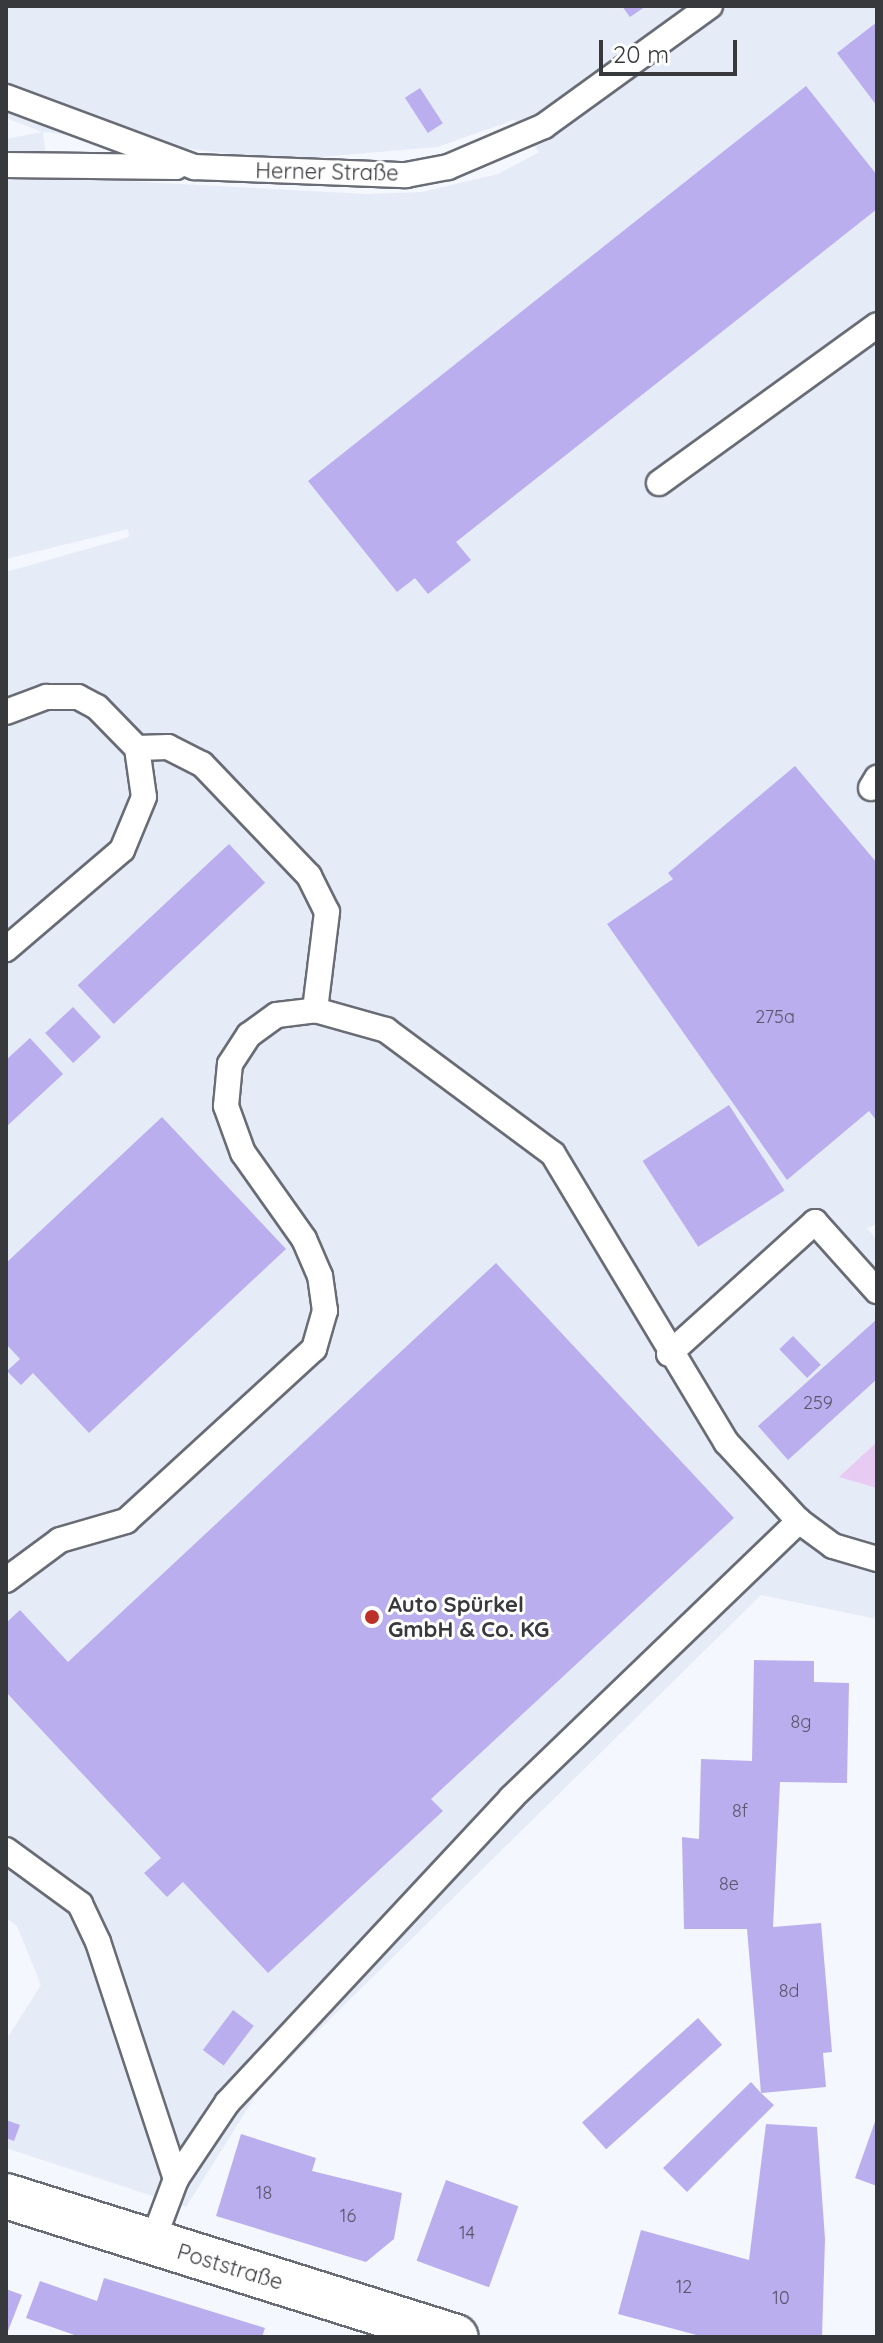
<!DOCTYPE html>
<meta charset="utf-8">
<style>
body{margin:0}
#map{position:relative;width:883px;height:2343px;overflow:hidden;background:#f4f7fe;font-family:Quicksand,sans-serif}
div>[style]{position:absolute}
.built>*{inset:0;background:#e6ebf8}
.green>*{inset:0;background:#e7cbf3}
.building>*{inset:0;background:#baaeee;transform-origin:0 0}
.roads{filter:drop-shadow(2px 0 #696c74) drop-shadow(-2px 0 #696c74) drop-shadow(0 2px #696c74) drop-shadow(0 -2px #696c74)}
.lane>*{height:24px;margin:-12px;padding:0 12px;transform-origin:12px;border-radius:12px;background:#fff}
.secondary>*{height:44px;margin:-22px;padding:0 22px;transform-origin:22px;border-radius:22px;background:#fff}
.dots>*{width:22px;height:22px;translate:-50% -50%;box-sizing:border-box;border:4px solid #fff;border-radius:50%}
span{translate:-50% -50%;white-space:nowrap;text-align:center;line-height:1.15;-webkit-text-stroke:6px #fff;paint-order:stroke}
.number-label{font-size:18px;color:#585669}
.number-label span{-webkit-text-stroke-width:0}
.street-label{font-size:22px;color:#38393d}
.poi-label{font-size:22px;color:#38393d;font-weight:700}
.left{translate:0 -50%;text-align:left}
.frame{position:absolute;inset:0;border:8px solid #38393d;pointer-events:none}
.scale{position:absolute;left:599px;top:40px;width:138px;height:36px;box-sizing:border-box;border:4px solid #38393d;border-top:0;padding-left:10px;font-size:24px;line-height:28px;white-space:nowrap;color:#38393d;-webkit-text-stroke:6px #fff;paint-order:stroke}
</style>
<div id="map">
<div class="built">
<div style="clip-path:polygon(evenodd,6px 6px,877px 6px,877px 1224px,867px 1228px,877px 1240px,877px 1619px,761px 1595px,261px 2087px,186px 2207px,6px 2148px,6px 2040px,41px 1985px,17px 1926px,6px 1918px,6px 572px,129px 537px,128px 529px,6px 559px,6px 139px,42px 132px,6px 118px,6px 6px,514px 120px,539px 152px,498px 174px,422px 192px,366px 194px,48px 177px,43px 132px,285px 160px,437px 147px,514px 120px)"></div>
</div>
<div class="green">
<div style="clip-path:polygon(877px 1442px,877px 1488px,839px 1477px)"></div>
</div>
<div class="building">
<div style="clip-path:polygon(622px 6px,646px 6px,630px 17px)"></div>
<div style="clip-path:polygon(877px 22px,877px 106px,837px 53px)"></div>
<div style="clip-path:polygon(806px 86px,877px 175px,877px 209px,456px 542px,471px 560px,428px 594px,415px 578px,397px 592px,308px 481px)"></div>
<div style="left:420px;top:88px;width:42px;height:18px;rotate:57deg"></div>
<div style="clip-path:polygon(795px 766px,877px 863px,877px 1121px,869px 1111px,787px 1180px,607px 924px,673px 879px,668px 873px)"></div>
<div style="left:229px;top:844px;width:53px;height:207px;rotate:47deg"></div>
<div style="left:73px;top:1007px;width:41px;height:38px;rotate:47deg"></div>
<div style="clip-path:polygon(30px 1038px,63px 1074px,6px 1127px,6px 1060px)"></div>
<div style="left:729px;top:1105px;width:102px;height:103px;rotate:57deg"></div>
<div style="clip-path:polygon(162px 1117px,286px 1249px,89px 1433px,33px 1373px,21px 1385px,7px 1371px,20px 1359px,6px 1344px,6px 1263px)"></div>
<div style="clip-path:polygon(496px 1263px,734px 1518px,431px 1799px,443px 1811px,268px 1973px,183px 1882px,167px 1897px,144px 1873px,161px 1858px,6px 1692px,6px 1623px,20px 1610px,68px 1662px)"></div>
<div style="clip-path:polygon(877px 1319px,877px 1379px,788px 1460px,758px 1426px)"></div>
<div style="left:793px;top:1336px;width:40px;height:19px;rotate:46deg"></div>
<div style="clip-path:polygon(754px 1660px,814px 1661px,814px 1682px,849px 1683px,847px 1783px,780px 1782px,773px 1927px,821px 1923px,832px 2052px,823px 2053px,826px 2087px,761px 2093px,774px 2105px,687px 2192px,663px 2168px,751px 2082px,761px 2093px,747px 1929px,684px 1929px,682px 1837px,699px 1839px,701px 1759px,752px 1761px)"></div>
<div style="left:233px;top:2010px;width:26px;height:50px;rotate:37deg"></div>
<div style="left:698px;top:2018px;width:36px;height:156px;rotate:48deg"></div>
<div style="clip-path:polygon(877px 2116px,877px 2186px,855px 2178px)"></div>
<div style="clip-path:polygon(6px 2120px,20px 2125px,14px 2141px,6px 2138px)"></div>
<div style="clip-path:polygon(766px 2124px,817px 2127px,825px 2239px,822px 2337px,704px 2337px,618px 2314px,641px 2230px,749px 2260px)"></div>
<div style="clip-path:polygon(241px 2134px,316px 2158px,312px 2171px,402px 2193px,394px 2239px,366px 2262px,216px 2216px)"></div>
<div style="left:446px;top:2180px;width:77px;height:86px;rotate:20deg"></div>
<div style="clip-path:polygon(104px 2278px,265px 2328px,262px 2337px,80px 2337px,26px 2318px,40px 2281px,97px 2301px)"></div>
<div style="clip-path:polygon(6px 2289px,22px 2295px,8px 2331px,6px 2331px)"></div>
</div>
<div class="roads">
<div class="lane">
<div style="left:6px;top:97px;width:201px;rotate:20.4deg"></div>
<div style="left:194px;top:167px;width:212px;rotate:2.2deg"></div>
<div style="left:406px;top:175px;width:43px;rotate:-10.8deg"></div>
<div style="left:448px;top:167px;width:104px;rotate:-23.1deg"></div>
<div style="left:544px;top:126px;width:205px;rotate:-35.9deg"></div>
<div style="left:6px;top:165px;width:170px;rotate:0.7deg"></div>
<div style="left:659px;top:483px;width:269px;rotate:-35.9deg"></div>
<div style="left:6px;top:712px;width:43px;rotate:-20.6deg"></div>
<div style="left:46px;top:697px;width:32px"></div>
<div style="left:78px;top:697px;width:21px;rotate:28deg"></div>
<div style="left:97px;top:707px;width:57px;rotate:45.7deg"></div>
<div style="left:137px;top:748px;width:49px;rotate:81.9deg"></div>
<div style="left:144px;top:797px;width:57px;rotate:112.5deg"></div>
<div style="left:122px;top:850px;width:153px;rotate:139.5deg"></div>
<div style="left:137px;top:748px;width:31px;rotate:-2deg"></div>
<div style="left:168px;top:747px;width:38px;rotate:27deg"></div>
<div style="left:202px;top:764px;width:155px;rotate:46.3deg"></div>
<div style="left:309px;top:876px;width:40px;rotate:63.4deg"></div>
<div style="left:327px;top:912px;width:99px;rotate:97deg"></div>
<div style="left:871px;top:788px;width:12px;rotate:-59deg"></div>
<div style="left:669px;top:1354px;width:197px;rotate:-42.1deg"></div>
<div style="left:815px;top:1222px;width:93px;rotate:48.1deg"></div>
<div style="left:6px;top:1580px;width:67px;rotate:-36.5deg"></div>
<div style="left:60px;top:1540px;width:69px;rotate:-16.1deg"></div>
<div style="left:126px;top:1521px;width:255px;rotate:-42.5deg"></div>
<div style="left:314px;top:1349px;width:40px;rotate:-74deg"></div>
<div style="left:325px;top:1311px;width:35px;rotate:-98deg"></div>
<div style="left:320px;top:1276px;width:40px;rotate:-113.4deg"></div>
<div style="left:304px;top:1239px;width:105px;rotate:-125.3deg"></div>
<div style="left:243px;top:1153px;width:50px;rotate:-109.9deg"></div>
<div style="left:226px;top:1106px;width:42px;rotate:-84.6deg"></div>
<div style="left:230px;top:1064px;width:35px;rotate:-57deg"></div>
<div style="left:249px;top:1035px;width:34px;rotate:-36deg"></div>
<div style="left:277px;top:1015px;width:38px;rotate:-7deg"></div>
<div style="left:315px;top:1010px;width:74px;rotate:15.7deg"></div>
<div style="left:386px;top:1030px;width:208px;rotate:36.6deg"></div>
<div style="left:553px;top:1154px;width:336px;rotate:59deg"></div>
<div style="left:726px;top:1442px;width:108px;rotate:47.3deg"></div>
<div style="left:799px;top:1521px;width:42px;rotate:36.3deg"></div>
<div style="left:833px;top:1546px;width:46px;rotate:16.5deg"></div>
<div style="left:6px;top:1850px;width:92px;rotate:36.1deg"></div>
<div style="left:80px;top:1904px;width:42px;rotate:64.7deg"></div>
<div style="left:98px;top:1942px;width:250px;rotate:71.8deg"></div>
<div style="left:176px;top:2179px;width:68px;rotate:110.6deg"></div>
<div style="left:176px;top:2179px;width:92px;rotate:-56.1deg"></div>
<div style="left:227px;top:2103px;width:417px;rotate:-47deg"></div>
<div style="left:511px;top:1798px;width:400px;rotate:-43.9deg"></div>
</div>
<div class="secondary">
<div style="left:6px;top:2196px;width:471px;rotate:17.4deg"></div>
</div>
</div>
<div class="dots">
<div style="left:372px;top:1617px;background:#bd3027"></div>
</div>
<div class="number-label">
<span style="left:775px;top:1017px">275a</span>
<span style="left:818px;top:1403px">259</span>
<span style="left:801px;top:1722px">8g</span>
<span style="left:740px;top:1811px">8f</span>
<span style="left:729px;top:1884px">8e</span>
<span style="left:789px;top:1991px">8d</span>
<span style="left:264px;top:2193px">18</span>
<span style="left:348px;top:2216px">16</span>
<span style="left:467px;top:2233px">14</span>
<span style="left:684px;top:2287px">12</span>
<span style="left:781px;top:2298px">10</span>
</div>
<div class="street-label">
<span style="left:327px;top:172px;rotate:1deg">Herner Straße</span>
<span style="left:230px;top:2267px;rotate:17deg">Poststraße</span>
</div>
<div class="poi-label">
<span class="left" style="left:388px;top:1617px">Auto Spürkel<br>GmbH &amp; Co. KG</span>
</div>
<div class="frame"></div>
<div class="scale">20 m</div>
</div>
